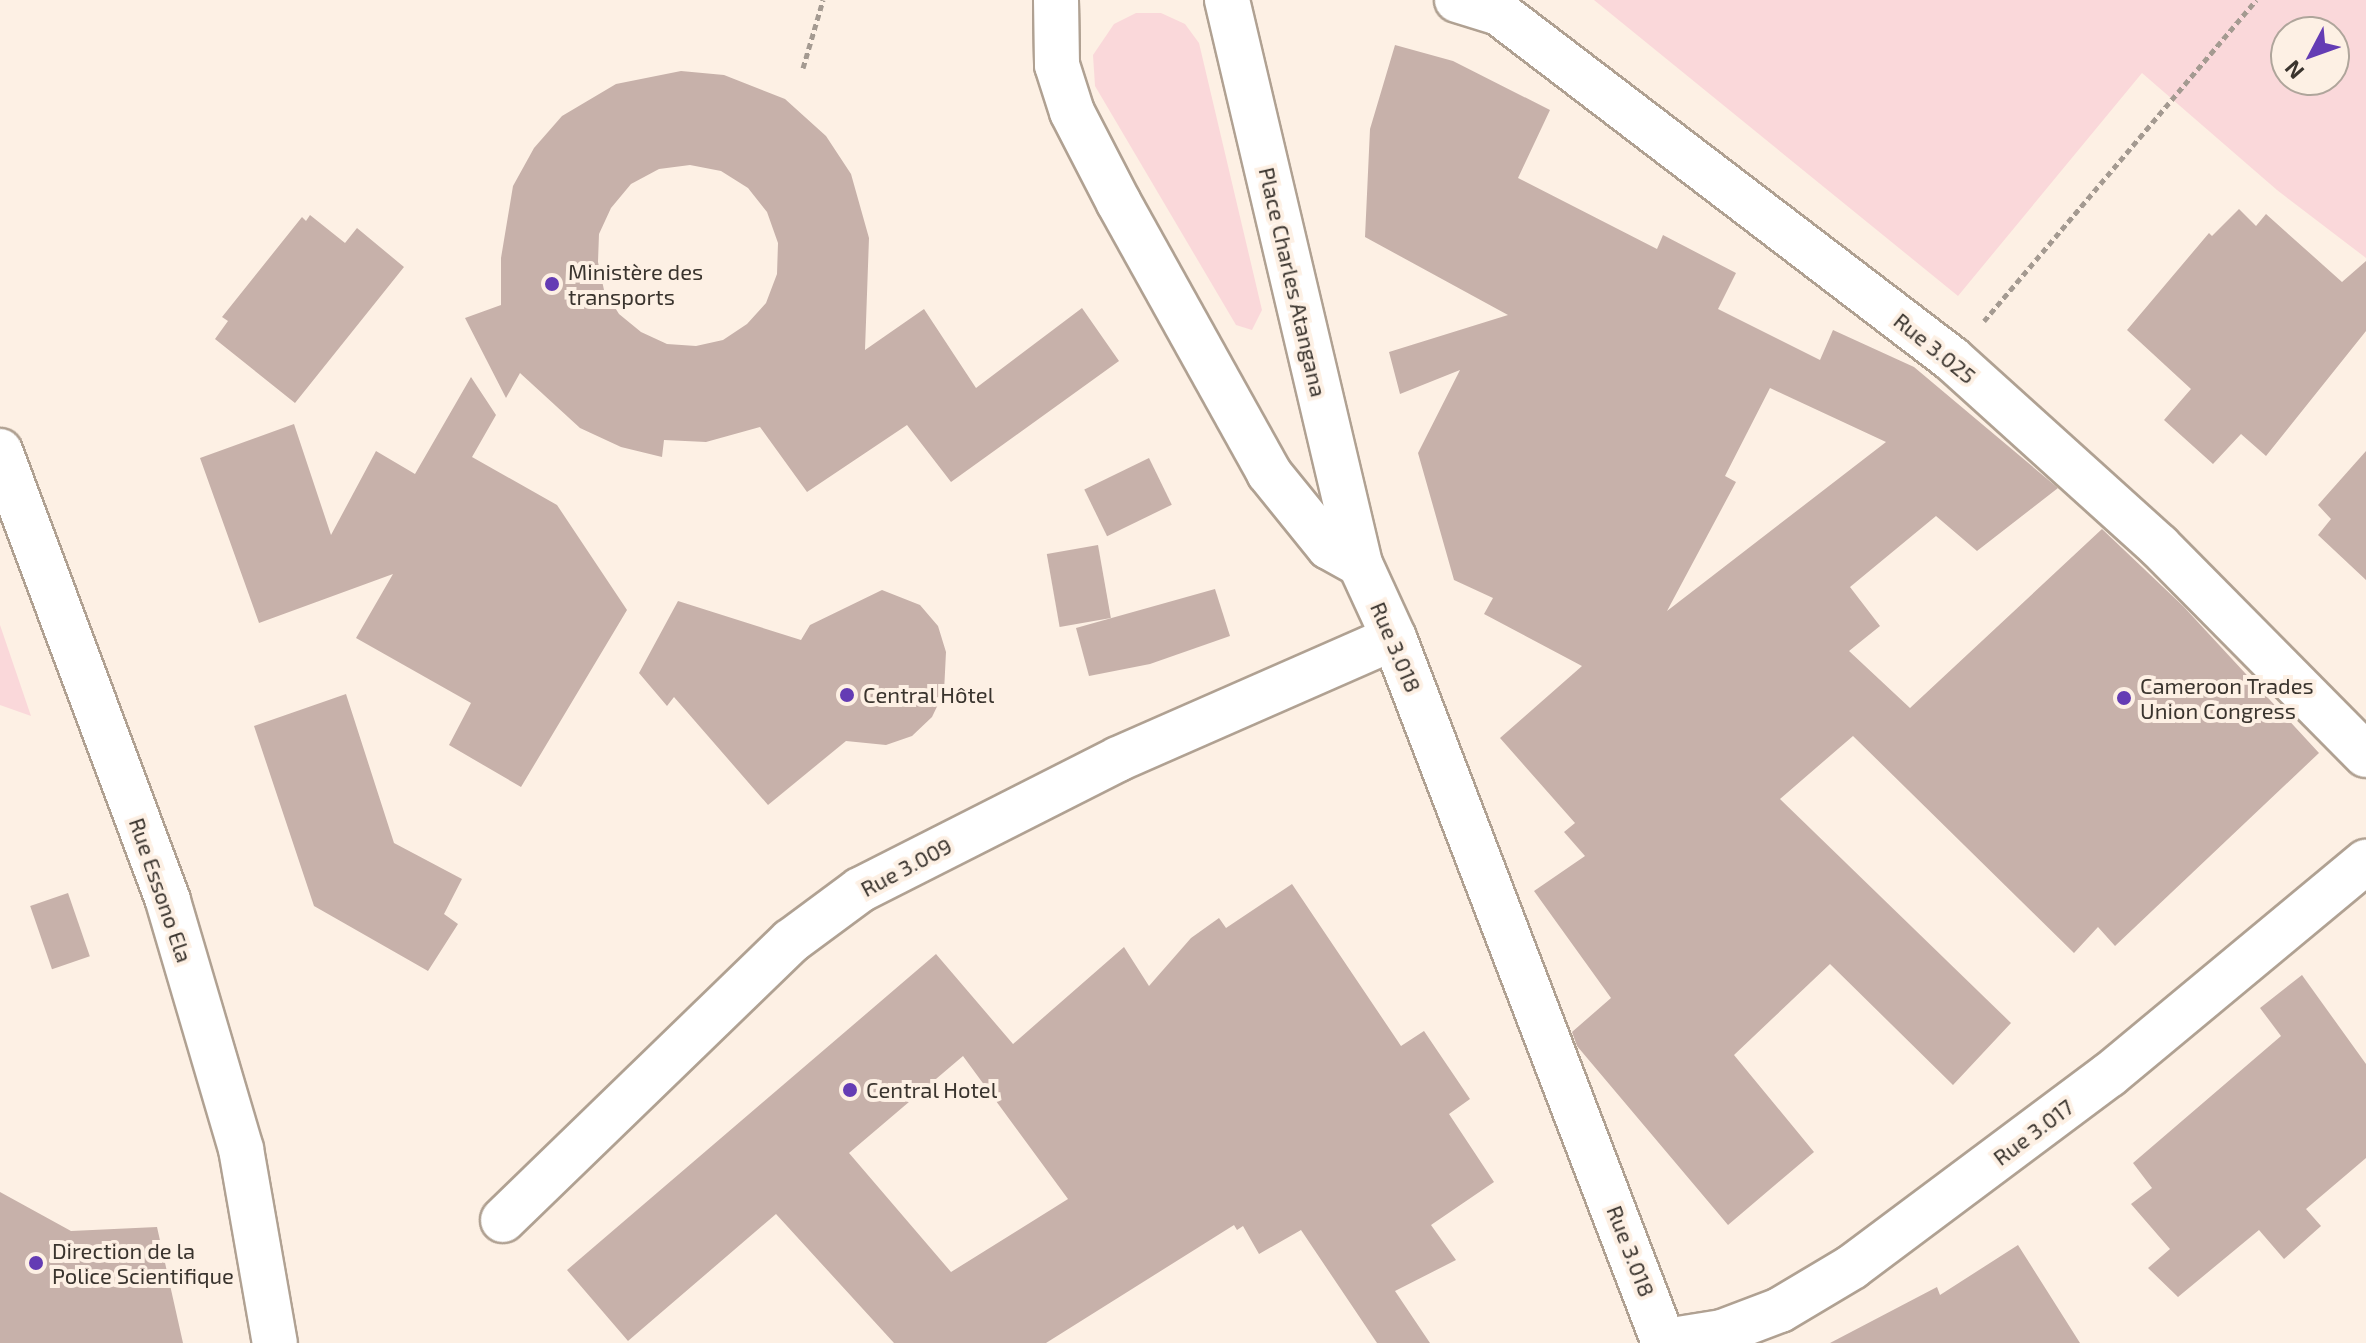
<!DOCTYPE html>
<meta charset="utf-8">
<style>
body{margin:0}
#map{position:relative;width:2366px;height:1343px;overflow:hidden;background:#fdf0e4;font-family:"Exo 2",sans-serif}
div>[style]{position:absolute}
.green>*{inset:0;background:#fad8da}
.building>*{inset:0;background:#c7b1aa;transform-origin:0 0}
.path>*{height:5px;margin-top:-2.5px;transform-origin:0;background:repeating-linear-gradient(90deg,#a49a91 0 6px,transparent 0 10px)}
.roads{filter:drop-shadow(2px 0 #b0a192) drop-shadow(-2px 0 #b0a192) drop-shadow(0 2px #b0a192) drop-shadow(0 -2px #b0a192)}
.street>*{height:44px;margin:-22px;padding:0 22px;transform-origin:22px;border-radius:22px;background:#fff}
.secondary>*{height:44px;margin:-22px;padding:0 22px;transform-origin:22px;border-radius:22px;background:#fff}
.dots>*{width:22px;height:22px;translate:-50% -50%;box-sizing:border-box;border:4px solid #fdf0e4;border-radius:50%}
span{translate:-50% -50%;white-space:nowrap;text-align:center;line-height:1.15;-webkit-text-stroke:8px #fdf0e4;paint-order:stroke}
.poi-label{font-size:22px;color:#3a342e}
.left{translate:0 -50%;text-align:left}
.street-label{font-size:22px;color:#3a342e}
.north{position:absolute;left:2270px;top:16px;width:80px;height:80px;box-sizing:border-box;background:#fdf0e4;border:2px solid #afa59b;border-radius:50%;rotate:229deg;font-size:22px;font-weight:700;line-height:32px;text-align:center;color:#3a342e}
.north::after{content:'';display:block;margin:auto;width:28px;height:36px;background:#643cb4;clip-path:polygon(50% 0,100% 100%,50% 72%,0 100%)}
</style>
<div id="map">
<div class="green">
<div style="clip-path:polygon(evenodd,1594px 0,2366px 0,2366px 258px,2277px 190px,2142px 73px,1958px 296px,1594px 0,2334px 32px,2334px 80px,2286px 80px,2286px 32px,2334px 32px)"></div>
<div style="clip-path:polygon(1136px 13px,1161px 13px,1185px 24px,1199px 43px,1262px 310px,1252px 330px,1236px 325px,1095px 86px,1093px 55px,1114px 24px)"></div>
<div style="clip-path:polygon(0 625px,31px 716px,0 705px)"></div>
</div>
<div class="building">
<div style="clip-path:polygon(evenodd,1395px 45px,1453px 61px,1550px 110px,1518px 178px,1657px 249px,1663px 235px,1736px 273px,1718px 309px,1820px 360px,1833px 330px,1914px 367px,2058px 488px,1977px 551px,1936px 516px,1850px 587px,1880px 626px,1849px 651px,1910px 708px,2102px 529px,2183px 606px,2319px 753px,2115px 946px,2098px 927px,2074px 953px,1853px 736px,1780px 799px,2011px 1023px,1953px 1085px,1830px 964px,1734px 1055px,1814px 1152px,1728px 1225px,1577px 1046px,1572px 1032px,1611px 998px,1534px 891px,1585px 856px,1564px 832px,1575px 823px,1500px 738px,1582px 666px,1484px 614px,1493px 598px,1454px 580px,1418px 453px,1460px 370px,1400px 394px,1389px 352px,1508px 315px,1365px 237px,1370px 129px,1395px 45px,1770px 388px,1886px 442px,1667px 611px,1736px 482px,1725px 476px,1770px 388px)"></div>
<div style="clip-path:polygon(evenodd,681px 71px,724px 75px,785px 99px,826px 136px,851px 174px,869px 238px,865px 350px,924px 309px,976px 388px,1082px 308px,1119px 361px,951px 482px,907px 425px,807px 492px,760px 427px,706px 442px,664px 440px,662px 457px,621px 447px,580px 428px,520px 373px,506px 398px,465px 318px,501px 305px,501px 258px,513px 186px,534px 148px,562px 116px,616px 84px,681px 71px,690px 165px,721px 171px,748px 188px,767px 212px,778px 243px,777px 274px,766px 303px,747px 324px,723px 340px,696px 346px,667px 344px,641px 332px,619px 314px,604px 290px,598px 262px,599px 234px,611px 208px,631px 184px,659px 169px,690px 165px)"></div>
<div style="clip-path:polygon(2239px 209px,2256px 226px,2266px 214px,2342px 282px,2366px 261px,2366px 331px,2266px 456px,2241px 434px,2213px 464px,2164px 420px,2191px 389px,2127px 330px,2209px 233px,2212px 236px)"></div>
<div style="clip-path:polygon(310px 215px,345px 243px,357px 228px,404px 267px,295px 403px,215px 339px,228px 321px,222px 317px,302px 217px,306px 221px)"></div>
<div style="clip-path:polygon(471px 377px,496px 415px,472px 457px,557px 505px,627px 610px,521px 787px,449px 745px,471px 703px,356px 638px,393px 574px,259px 623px,200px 458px,294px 424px,331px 535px,376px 451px,415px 474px)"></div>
<div style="clip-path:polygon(2366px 451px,2366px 580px,2318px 535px,2331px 519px,2318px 505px)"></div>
<div style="left:1149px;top:458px;width:52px;height:72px;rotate:64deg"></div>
<div style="left:1098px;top:545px;width:74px;height:52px;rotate:80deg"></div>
<div style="clip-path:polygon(1215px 589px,1230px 636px,1150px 664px,1089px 676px,1076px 628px)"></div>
<div style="clip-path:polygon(882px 590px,920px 605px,938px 626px,946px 652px,944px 692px,932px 717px,912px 736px,886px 745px,846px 741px,768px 805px,674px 697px,667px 706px,639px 673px,678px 601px,801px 640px,810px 625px)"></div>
<div style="clip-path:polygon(346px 694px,394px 843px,462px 879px,444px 914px,458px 924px,428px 971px,314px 906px,254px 726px)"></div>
<div style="clip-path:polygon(evenodd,1292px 884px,1401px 1046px,1424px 1031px,1470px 1099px,1449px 1114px,1494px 1182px,1431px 1225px,1456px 1260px,1395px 1291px,1430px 1343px,1377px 1343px,1301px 1230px,1259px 1254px,1243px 1226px,1237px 1230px,1234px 1225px,1046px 1343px,894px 1343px,776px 1214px,628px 1341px,567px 1270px,936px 954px,1013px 1044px,1124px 947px,1149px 986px,1191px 938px,1219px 918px,1226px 928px,1292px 884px,963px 1056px,1068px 1199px,951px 1272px,849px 1153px,963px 1056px)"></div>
<div style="left:68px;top:893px;width:67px;height:40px;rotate:71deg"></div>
<div style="clip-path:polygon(2302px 975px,2366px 1064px,2366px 1158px,2306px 1209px,2321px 1226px,2284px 1259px,2259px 1230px,2178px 1297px,2148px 1268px,2170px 1249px,2131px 1204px,2152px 1188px,2133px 1163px,2281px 1036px,2260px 1008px)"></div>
<div style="clip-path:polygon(0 1192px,71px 1231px,157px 1227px,183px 1343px,0 1343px)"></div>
<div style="clip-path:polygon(2018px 1245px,2080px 1343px,1830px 1343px,1937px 1287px,1940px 1295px)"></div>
</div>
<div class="path">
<div style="left:803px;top:68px;width:71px;rotate:-73.6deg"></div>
<div style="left:1984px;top:321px;width:421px;rotate:-49.7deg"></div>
</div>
<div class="roads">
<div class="street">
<div style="left:503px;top:1220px;width:401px;rotate:-44.1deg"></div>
<div style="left:791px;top:941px;width:86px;rotate:-36.5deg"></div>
<div style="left:860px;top:890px;width:289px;rotate:-26.9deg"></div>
<div style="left:1118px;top:759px;width:301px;rotate:-23.7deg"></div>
<div style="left:1666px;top:1341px;width:57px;rotate:-9.1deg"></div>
<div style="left:1722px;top:1332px;width:62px;rotate:-20.8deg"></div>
<div style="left:1780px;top:1310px;width:84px;rotate:-30.8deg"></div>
<div style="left:1852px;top:1267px;width:321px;rotate:-36.8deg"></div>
<div style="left:2109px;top:1075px;width:334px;rotate:-39.7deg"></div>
</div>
<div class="secondary">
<div style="left:1056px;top:0;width:65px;rotate:89.1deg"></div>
<div style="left:1057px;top:65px;width:49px;rotate:72.3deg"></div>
<div style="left:1072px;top:112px;width:102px;rotate:62.7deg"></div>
<div style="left:1119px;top:203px;width:309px;rotate:60.9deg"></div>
<div style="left:1269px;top:473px;width:95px;rotate:51deg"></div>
<div style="left:1329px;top:547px;width:35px;rotate:29deg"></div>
<div style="left:1227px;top:0;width:579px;rotate:76.73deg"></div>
<div style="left:1360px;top:564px;width:81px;rotate:65.3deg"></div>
<div style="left:1394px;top:638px;width:755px;rotate:69.04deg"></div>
<div style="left:1457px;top:0;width:44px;rotate:17.2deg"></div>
<div style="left:1499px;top:13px;width:570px;rotate:37.37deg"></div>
<div style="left:1952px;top:359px;width:279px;rotate:42.1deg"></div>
<div style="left:2159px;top:546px;width:294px;rotate:45.3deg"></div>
<div style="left:0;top:451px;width:480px;rotate:69.5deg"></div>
<div style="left:168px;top:901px;width:259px;rotate:73.6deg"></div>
<div style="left:241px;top:1149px;width:197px;rotate:80.1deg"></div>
</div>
</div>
<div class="dots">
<div style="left:552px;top:284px;background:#643cb4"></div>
<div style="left:847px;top:695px;background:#643cb4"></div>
<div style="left:2124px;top:698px;background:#643cb4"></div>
<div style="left:850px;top:1090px;background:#643cb4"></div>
<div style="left:36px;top:1263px;background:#643cb4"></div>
</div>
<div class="poi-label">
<span class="left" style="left:568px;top:284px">Ministère des<br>transports</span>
<span class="left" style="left:2140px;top:698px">Cameroon Trades<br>Union Congress</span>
<span class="left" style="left:863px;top:695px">Central Hôtel</span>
<span class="left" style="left:866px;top:1090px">Central Hotel</span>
<span class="left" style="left:52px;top:1263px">Direction de la<br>Police Scientifique</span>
</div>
<div class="street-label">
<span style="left:1293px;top:282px;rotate:77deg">Place Charles Atangana</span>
<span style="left:1935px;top:348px;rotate:39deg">Rue 3.025</span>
<span style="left:1396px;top:647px;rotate:67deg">Rue 3.018</span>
<span style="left:906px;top:867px;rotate:-28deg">Rue 3.009</span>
<span style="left:161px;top:890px;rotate:71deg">Rue Essono Ela</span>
<span style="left:2033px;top:1132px;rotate:-37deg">Rue 3.017</span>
<span style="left:1631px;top:1251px;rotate:69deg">Rue 3.018</span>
</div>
<div class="north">N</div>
</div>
